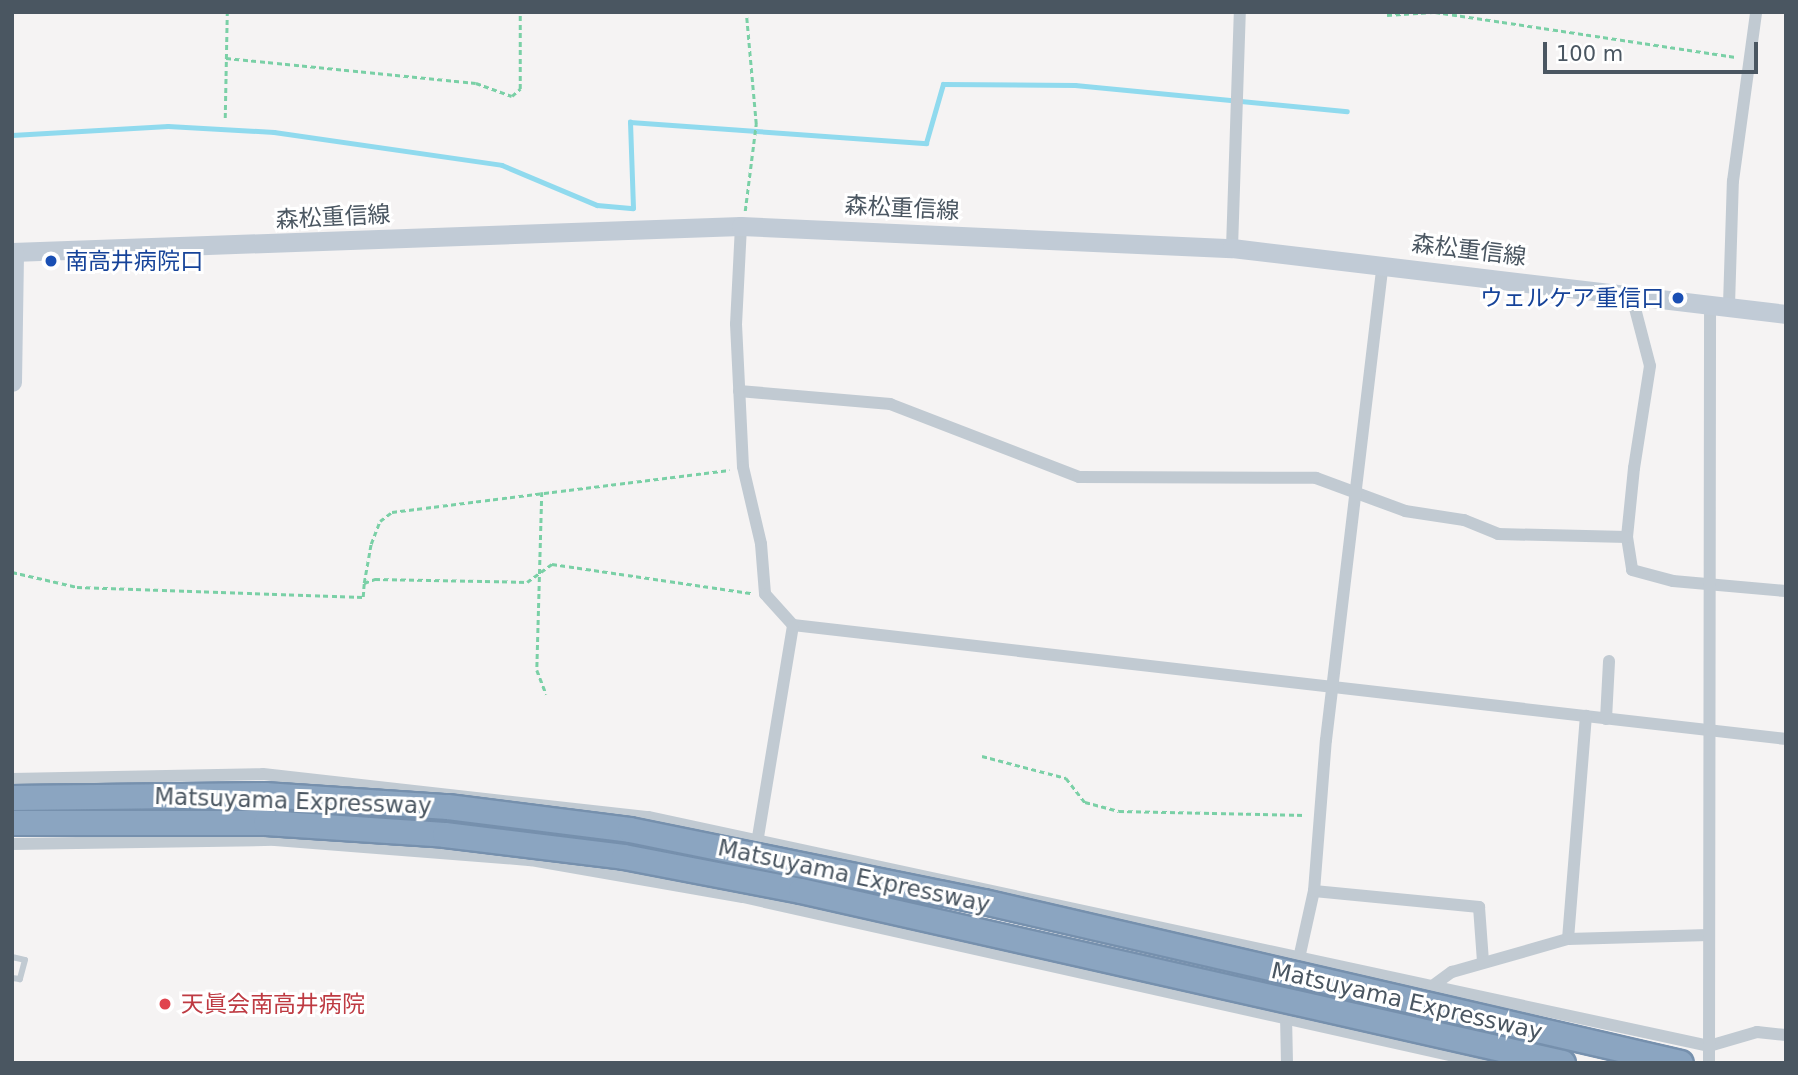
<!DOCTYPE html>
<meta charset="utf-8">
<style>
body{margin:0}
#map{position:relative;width:1798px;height:1075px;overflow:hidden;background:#f5f3f3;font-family:"DejaVu Sans","Noto Sans JP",sans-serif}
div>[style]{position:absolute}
.stream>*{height:4.5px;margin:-2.25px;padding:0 2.25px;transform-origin:2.25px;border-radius:2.25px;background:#90daee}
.path>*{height:2.5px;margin-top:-1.25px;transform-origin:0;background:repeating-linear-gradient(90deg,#7ad0a6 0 5px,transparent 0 8.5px)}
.lane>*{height:6px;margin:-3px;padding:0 3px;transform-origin:3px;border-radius:3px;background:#c1cad2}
.street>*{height:12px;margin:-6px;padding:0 6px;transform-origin:6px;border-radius:6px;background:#c1cad2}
.secondary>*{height:19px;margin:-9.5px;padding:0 9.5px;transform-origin:9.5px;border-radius:9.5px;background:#c1cbd6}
.bridges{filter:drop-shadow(2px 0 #7690ad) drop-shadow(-2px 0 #7690ad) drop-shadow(0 2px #7690ad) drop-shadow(0 -2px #7690ad)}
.highway-bridge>*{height:24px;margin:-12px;padding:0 12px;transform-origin:12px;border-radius:12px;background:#8ba5c1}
.dots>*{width:19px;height:19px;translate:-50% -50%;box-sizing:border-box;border:4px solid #fff;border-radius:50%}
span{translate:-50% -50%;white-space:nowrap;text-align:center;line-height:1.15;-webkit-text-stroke:6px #fff;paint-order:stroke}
.street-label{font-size:23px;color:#4a5661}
.transit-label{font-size:23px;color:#164399}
.left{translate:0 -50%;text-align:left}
.right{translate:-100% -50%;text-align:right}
.health-label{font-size:23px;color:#be3a42}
.frame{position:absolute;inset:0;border:14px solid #4a5661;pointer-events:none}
.scale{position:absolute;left:1543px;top:42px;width:215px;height:32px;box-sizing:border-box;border:4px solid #4a5661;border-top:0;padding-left:9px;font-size:21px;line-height:24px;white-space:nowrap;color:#4a5661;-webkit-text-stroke:5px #fff;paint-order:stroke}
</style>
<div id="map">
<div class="stream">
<div style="left:12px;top:135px;width:156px;rotate:-3.3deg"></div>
<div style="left:168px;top:126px;width:106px;rotate:3.2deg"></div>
<div style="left:274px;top:132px;width:230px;rotate:8.2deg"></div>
<div style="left:502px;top:165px;width:103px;rotate:22.8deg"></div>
<div style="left:597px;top:205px;width:36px;rotate:5deg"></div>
<div style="left:633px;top:208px;width:86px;rotate:-92deg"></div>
<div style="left:630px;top:122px;width:297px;rotate:4.1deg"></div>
<div style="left:926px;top:143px;width:61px;rotate:-73.9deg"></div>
<div style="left:943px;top:84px;width:132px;rotate:0.4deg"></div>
<div style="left:1075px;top:85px;width:273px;rotate:5.5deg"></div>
</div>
<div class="path">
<div style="left:1435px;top:12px;width:304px;rotate:8.5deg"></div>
<div style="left:1387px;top:15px;width:46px;rotate:-3.7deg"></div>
<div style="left:226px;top:58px;width:251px;rotate:5.7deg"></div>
<div style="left:476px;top:83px;width:38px;rotate:20deg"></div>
<div style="left:512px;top:96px;width:11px;rotate:-41deg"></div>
<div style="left:520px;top:89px;width:77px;rotate:-90deg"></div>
<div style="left:225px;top:118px;width:106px;rotate:-88.9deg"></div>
<div style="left:745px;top:211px;width:88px;rotate:-82.8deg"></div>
<div style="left:756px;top:124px;width:112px;rotate:-95.1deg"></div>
<div style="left:542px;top:492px;width:178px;rotate:91.6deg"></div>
<div style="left:537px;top:670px;width:26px;rotate:69deg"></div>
<div style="left:12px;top:572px;width:67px;rotate:13deg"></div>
<div style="left:77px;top:587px;width:286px;rotate:2deg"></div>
<div style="left:363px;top:597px;width:14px;rotate:-86deg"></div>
<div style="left:364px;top:583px;width:12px;rotate:-20deg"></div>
<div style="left:375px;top:579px;width:152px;rotate:1.1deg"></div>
<div style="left:527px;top:582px;width:31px;rotate:-36deg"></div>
<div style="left:552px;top:564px;width:202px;rotate:8.3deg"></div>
<div style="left:364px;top:583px;width:40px;rotate:-80deg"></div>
<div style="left:371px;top:544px;width:25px;rotate:-69deg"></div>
<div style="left:380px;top:521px;width:15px;rotate:-37deg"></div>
<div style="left:392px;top:512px;width:340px;rotate:-7.1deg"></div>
<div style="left:982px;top:756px;width:87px;rotate:14.7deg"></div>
<div style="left:1066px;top:778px;width:31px;rotate:52deg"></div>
<div style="left:1085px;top:802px;width:35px;rotate:15deg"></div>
<div style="left:1119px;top:811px;width:187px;rotate:1.2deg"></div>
</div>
<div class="lane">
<div style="left:12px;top:957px;width:13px;rotate:13deg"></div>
<div style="left:25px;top:960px;width:20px;rotate:105deg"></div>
<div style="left:20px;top:979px;width:8px;rotate:-173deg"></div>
</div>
<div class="street">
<div style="left:741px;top:226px;width:98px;rotate:92.9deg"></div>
<div style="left:736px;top:324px;width:143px;rotate:87.2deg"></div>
<div style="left:743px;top:467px;width:79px;rotate:76.8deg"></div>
<div style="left:761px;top:544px;width:50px;rotate:85.4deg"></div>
<div style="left:765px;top:594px;width:42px;rotate:47.9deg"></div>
<div style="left:793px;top:625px;width:1000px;rotate:6.55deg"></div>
<div style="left:1232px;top:248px;width:236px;rotate:-88.1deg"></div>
<div style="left:1631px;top:293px;width:75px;rotate:75.4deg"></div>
<div style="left:1650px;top:366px;width:103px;rotate:98.9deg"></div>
<div style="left:1634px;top:468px;width:69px;rotate:95.8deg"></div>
<div style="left:1627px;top:537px;width:33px;rotate:81deg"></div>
<div style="left:1632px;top:570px;width:42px;rotate:15deg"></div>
<div style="left:1673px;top:581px;width:113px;rotate:5.1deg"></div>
<div style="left:1729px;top:305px;width:124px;rotate:-88.2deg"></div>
<div style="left:1733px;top:181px;width:171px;rotate:-82.2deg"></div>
<div style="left:739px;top:391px;width:152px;rotate:4.9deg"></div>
<div style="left:890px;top:404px;width:203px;rotate:21.1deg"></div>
<div style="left:1079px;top:477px;width:237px;rotate:0.2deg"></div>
<div style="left:1316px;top:478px;width:95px;rotate:20.3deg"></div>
<div style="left:1405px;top:511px;width:60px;rotate:8.7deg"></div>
<div style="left:1464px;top:520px;width:37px;rotate:22deg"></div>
<div style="left:1498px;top:534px;width:129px;rotate:1.3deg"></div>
<div style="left:1606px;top:719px;width:58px;rotate:-87deg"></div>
<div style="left:12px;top:779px;width:251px;rotate:-1.1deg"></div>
<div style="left:263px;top:774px;width:388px;rotate:6.4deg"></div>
<div style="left:649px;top:817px;width:1084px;rotate:12.19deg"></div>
<div style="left:1709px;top:1046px;width:50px;rotate:-16.3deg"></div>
<div style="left:1757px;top:1032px;width:29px;rotate:6deg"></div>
<div style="left:758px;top:837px;width:215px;rotate:-80.6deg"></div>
<div style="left:12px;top:844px;width:263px;rotate:-0.9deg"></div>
<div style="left:275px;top:840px;width:257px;rotate:4.5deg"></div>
<div style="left:531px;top:860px;width:215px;rotate:9.9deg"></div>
<div style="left:743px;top:897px;width:760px;rotate:12.61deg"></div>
<div style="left:1314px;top:891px;width:166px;rotate:5.5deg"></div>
<div style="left:1479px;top:907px;width:55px;rotate:85.8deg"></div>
<div style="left:1568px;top:939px;width:224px;rotate:-85.4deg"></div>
<div style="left:1431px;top:987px;width:26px;rotate:-36deg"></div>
<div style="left:1452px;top:972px;width:121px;rotate:-15.9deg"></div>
<div style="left:1568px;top:939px;width:141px;rotate:-1.6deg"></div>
<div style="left:1287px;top:1063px;width:46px;rotate:-91.2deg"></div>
<div style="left:1286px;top:1017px;width:129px;rotate:-77.5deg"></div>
<div style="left:1314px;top:891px;width:151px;rotate:-85.5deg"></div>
<div style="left:1326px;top:740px;width:479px;rotate:-83.2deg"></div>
<div style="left:1709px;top:1063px;width:760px;rotate:-89.92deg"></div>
</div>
<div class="secondary">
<div style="left:12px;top:252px;width:729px;rotate:-2.04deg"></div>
<div style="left:741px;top:226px;width:491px;rotate:2.6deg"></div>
<div style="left:1232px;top:248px;width:558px;rotate:6.79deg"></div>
<div style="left:12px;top:382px;width:130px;rotate:-89.1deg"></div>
</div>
<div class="bridges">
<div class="highway-bridge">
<div style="left:12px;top:798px;width:253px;rotate:-0.7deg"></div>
<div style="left:265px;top:795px;width:183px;rotate:3.8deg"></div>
<div style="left:448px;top:807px;width:183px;rotate:7.2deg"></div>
<div style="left:630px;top:830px;width:361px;rotate:11.5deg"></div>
<div style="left:984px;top:902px;width:715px;rotate:13.01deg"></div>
<div style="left:12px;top:823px;width:254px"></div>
<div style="left:266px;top:823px;width:179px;rotate:3.8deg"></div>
<div style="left:445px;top:835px;width:180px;rotate:7deg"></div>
<div style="left:624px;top:857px;width:180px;rotate:10.9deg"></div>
<div style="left:801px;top:891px;width:781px;rotate:12.72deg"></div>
</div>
</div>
<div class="dots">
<div style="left:51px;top:261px;background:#1a4fb4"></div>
<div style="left:1678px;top:298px;background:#1a4fb4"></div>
<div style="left:165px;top:1004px;background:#e0444e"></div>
</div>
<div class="street-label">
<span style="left:902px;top:208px;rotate:3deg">森松重信線</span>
<span style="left:333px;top:217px;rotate:-3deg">森松重信線</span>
<span style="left:1469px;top:250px;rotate:7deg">森松重信線</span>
<span style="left:293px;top:801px;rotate:2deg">Matsuyama Expressway</span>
<span style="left:854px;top:876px;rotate:12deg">Matsuyama Expressway</span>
<span style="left:1407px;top:1001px;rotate:13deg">Matsuyama Expressway</span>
</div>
<div class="transit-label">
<span class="left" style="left:65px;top:261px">南高井病院口</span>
<span class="right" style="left:1664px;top:298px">ウェルケア重信口</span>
</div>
<div class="health-label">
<span class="left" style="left:181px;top:1004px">天眞会南高井病院</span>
</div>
<div class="frame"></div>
<div class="scale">100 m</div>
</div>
